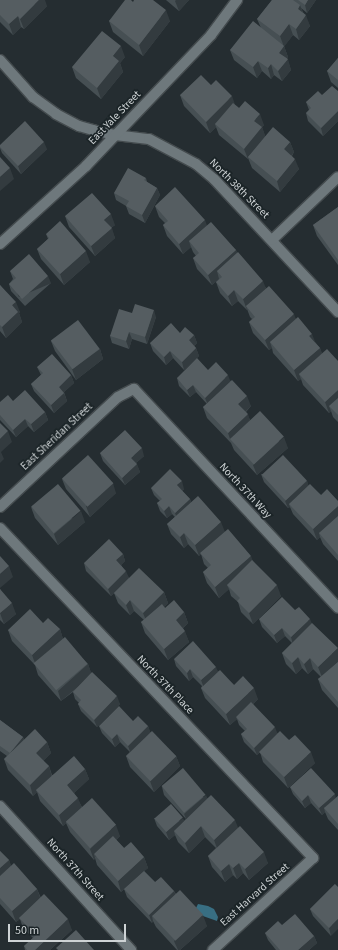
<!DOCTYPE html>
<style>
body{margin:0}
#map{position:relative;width:338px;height:950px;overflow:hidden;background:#252d31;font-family:"Source Sans 3",sans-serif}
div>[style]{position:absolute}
.water>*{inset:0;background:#386e82}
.roads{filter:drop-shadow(1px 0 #444b4e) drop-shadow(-1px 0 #444b4e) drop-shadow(0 1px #444b4e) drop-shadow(0 -1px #444b4e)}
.minor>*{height:10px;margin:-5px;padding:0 5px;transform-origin:5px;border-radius:5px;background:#6e787c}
.wall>*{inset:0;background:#464f53}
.shaded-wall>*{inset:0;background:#333b3f;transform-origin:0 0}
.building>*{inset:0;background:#555d61;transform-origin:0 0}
span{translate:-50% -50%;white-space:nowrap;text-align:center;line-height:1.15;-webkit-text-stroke:3.5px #1b2427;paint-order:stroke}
.street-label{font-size:11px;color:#ced3d5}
.scale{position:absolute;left:8px;top:924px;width:118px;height:18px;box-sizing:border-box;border:2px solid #ced3d5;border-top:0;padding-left:5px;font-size:12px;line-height:14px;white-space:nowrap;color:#ced3d5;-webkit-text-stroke:3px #1b2427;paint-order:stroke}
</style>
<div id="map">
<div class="water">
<div style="clip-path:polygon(198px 904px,208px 906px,214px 909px,218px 917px,217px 921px,200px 915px,196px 908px)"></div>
</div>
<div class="roads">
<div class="minor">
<div style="left:0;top:60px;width:50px;rotate:48.3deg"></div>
<div style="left:33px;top:97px;width:29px;rotate:36deg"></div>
<div style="left:56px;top:114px;width:26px;rotate:28deg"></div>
<div style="left:79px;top:126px;width:15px;rotate:16deg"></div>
<div style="left:93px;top:130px;width:23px;rotate:13deg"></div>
<div style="left:115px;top:135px;width:34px;rotate:7deg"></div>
<div style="left:149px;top:139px;width:53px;rotate:28deg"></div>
<div style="left:196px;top:164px;width:23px;rotate:40deg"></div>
<div style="left:214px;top:179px;width:182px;rotate:47deg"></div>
<div style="left:272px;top:240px;width:91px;rotate:-43.7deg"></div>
<div style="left:0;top:244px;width:116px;rotate:-42.2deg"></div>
<div style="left:86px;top:166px;width:181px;rotate:-46.3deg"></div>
<div style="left:211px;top:35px;width:44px;rotate:-53.4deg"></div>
<div style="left:0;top:507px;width:161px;rotate:-43deg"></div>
<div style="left:118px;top:397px;width:18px;rotate:-27deg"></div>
<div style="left:134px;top:389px;width:299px;rotate:47deg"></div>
<div style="left:0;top:528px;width:455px;rotate:46.5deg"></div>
<div style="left:313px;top:858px;width:136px;rotate:137.4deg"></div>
<div style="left:0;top:806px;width:195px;rotate:47.7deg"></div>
</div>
</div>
<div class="wall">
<div style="clip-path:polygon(0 0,47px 6px,24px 29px,21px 27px,13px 35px,0 22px)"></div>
<div style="clip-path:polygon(166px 0,189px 0,179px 11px)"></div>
<div style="clip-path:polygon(272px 0,316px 0,307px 13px,301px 8px,310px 26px,299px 40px,293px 35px,284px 46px,288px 57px,287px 58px,291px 70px,282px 81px,274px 75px,271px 79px,262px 71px,257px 78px,234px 60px,230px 50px,261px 28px,257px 19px)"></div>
<div style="clip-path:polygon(133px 2px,170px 21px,143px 56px,113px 32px,109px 21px)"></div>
<div style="clip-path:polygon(125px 57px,120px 63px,123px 72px,101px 99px,76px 78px,72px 67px)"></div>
<div style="clip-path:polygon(338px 58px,338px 88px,331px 82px,327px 71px)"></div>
<div style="clip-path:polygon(211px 85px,239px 108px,264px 125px,262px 127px,265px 136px,290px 142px,294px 152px,292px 156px,299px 169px,280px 192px,252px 168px,248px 158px,248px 159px,219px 135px,216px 127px,210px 133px,184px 106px,180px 95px)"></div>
<div style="clip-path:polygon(338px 91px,338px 121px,323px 136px,308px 121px,306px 113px,309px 110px,306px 102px,322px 95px)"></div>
<div style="clip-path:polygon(0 145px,47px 149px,21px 174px,2px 153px,0 148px)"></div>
<div style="clip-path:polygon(146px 178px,147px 182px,157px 188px,160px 195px,145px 223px,129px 214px,126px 206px,116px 200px,114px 193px)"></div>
<div style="clip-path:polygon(155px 206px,207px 226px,236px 250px,237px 253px,266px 288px,296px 319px,320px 348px,322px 354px,338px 361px,338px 422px,333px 417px,331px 411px,329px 413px,303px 385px,301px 379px,298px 381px,273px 353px,272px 348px,269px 350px,253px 333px,249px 322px,252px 319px,250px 317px,247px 309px,247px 310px,238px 301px,232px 306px,220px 293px,216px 282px,219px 279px,212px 285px,197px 269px,193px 258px,196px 256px,193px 252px,191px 247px,183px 254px,167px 236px,163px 225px,165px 223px,159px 217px)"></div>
<div style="clip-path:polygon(338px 207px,338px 265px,317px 236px,313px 225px)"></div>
<div style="clip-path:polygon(65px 216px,115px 225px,111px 228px,115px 238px,95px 256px,69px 227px)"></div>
<div style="clip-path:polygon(46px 234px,90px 262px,64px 285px,41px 259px,37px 249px,48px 239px)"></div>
<div style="clip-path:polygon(10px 271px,51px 283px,25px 306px,11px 291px,9px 284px,13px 279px)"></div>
<div style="clip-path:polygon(0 285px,20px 312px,19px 313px,22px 322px,6px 338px,0 331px)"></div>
<div style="clip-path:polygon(132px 313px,156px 317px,147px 344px,132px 339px,129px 349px,112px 343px,110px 336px)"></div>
<div style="clip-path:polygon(180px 333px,194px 335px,197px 343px,194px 346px,196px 348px,199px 356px,184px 370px,173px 358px,166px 365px,153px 351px,150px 343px)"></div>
<div style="clip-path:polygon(51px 341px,100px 349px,103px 359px,76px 380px,55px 351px)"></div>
<div style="clip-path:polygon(37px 367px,71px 375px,74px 383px,64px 392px,67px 401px,54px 413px,34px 391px,31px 384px,41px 375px)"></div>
<div style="clip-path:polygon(208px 370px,231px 381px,251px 406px,246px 412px,250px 420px,288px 448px,257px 475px,234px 450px,231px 443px,207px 418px,203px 407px,207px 404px,196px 392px,190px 397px,179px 386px,177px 378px)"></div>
<div style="clip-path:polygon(13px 401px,45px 412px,48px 420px,34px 432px,28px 426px,16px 437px,0 420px,0 402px)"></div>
<div style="clip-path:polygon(100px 453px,144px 456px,136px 463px,140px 472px,125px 485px,103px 461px)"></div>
<div style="clip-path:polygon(261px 474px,307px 481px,308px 485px,321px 495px,338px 501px,338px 561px,323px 544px,320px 537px,317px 540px,293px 514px,290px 507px,288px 508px,264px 482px)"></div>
<div style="clip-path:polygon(62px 479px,116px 493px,90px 517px,66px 489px)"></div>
<div style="clip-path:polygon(151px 488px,184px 489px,182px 491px,190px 499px,191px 502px,225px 532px,252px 560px,281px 596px,253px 624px,241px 612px,238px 602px,231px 596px,229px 589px,219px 598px,207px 583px,203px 572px,208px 568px,204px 564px,201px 554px,199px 556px,188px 544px,184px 548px,171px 534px,167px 524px,175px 517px,172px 514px,167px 518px,160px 511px,157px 503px,160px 501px,154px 495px)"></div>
<div style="clip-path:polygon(31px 507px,85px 522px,58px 545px,35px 518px)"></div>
<div style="clip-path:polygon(123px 554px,125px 561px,121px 565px,129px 578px,164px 592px,168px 603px,164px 607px,165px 608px,184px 612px,188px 623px,183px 628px,189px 642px,168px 660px,145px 633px,141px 622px,144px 620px,134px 611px,130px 615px,118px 603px,114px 593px,111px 596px,86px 571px,84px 563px)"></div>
<div style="clip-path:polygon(0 589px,16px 614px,4px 624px,0 620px)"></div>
<div style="clip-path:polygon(295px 610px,312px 624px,338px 662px,338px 708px,322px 690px,318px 679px,321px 677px,313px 669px,308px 674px,302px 668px,296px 674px,286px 664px,282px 653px,292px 643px,285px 636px,277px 643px,262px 627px,259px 619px)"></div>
<div style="clip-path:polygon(43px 623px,60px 629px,63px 639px,88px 664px,91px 673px,120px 704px,97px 727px,81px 711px,78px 704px,79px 703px,75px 699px,73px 692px,61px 701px,38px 675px,35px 665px,12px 641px,8px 630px)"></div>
<div style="clip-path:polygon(174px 659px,218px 671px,234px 685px,258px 699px,253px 704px,278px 734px,289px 740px,315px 763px,288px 788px,263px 762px,260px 752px,257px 755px,244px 742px,241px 734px,245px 731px,239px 725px,237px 719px,230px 725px,205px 698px,201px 688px,202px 686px,193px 677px,189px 681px,176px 666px)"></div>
<div style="clip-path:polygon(0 720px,23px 737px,24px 740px,47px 742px,51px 753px,43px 761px,49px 766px,52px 775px,85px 769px,89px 779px,74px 793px,82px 807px,120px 836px,116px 840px,124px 848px,144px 857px,148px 868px,144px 871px,155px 882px,174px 891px,176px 894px,207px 926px,180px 950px,177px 950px,156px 927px,153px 921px,152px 923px,127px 897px,124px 889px,137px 878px,121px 892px,97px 865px,95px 858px,94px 860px,70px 832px,66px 823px,63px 826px,40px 801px,37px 792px,33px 796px,8px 770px,4px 759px,7px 756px,0 751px)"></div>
<div style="clip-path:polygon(133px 721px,148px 726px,150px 732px,176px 756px,180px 766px,154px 792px,130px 767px,126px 756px,130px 752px,120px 742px,115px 747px,102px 733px,99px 726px)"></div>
<div style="clip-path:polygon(162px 787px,207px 798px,238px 828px,268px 863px,249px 880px,243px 873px,237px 879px,233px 875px,225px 882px,212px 867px,208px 856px,216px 848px,205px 837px,189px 853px,178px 842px,175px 835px,169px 840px,157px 826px,154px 818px,184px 821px,186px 819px,164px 795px)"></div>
<div style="clip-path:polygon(290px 787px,336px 798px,338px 796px,338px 830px,328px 819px,325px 812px,322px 815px,311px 803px,305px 808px,293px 794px)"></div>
<div style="clip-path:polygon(0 851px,9px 860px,11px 866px,37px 889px,41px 898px,72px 930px,50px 950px,25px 950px,24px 946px,33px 938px,23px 928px,20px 919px,16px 922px,0 904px)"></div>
<div style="clip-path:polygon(335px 884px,331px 936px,313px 916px,310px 909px)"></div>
<div style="clip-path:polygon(282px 925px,314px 936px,317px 943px,309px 950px,276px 950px,268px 940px,265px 933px)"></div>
</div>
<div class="shaded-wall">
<div style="clip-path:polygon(39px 0,45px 0,47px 6px,24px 29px,20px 19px)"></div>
<div style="clip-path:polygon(176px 0,189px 0,179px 11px,175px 1px)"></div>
<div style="clip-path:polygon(308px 0,316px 0,307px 13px,305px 5px)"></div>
<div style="clip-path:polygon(300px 5px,304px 16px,298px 9px)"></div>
<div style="clip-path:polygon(166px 10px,170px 21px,143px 56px,139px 45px)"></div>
<div style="clip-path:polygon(306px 15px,310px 26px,299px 40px,296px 29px)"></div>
<div style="clip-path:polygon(18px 16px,21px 27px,13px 35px,9px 24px)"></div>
<div style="clip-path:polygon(289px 24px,293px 35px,284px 47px,280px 36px)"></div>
<div style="clip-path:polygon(121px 46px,125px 57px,120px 63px,123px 72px,101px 99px,97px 88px,113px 56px)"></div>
<div style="clip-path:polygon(284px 46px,288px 57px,283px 63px,279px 53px)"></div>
<div style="clip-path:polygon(288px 59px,291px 70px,282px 81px,278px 71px)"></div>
<div style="clip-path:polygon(258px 61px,262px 71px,257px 78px,253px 67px)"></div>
<div style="clip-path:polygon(271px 64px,274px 75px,271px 79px,268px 68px)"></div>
<div style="clip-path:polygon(232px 96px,236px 107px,215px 124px,216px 127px,210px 133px,206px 122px)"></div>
<div style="clip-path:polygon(338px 111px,338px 121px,323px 136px,321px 128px)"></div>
<div style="clip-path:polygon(260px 114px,264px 125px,262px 127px,266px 138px,248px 157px,248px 159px,244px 149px,254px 121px)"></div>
<div style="clip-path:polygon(44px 142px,47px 149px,21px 174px,18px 166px)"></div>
<div style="clip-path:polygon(290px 142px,294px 152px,288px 160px,284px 149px)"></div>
<div style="clip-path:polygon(295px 159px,299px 169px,280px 192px,277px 181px)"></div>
<div style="clip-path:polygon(10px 168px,14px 179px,0 191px,0 177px)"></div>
<div style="clip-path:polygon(157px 188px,160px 195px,145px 223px,142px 215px)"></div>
<div style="clip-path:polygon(111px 214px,115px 225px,108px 230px,104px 220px)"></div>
<div style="clip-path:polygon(205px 220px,209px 231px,189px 241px,191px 247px,183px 254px,179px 244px)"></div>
<div style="clip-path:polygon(112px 228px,115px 238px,95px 256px,91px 246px)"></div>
<div style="clip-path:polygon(236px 250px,240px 260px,217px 271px,219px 279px,212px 285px,208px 275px)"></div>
<div style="clip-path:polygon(86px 251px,90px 262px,64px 285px,60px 274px)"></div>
<div style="left:48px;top:276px;width:8px;height:35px;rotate:67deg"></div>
<div style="clip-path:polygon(263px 281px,267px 291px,246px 306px,247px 309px,247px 310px,243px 299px)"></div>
<div style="clip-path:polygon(234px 290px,238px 301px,232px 306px,228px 296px)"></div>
<div style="clip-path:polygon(16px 302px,20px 312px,19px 313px,22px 322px,6px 338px,2px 327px,12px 305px)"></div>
<div style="clip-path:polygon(154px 310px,156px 317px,147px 344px,145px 337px)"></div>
<div style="clip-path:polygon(294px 314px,298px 325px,270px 342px,272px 348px,269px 350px,265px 340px)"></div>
<div style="clip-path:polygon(129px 332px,132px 339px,129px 349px,126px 341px)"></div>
<div style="clip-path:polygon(312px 334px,316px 344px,309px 336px)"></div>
<div style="clip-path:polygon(194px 335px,197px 343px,191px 348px,189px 340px)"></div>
<div style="clip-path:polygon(196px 348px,199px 356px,184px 370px,182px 362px)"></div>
<div style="clip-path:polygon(320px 348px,324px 359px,299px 374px,301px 379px,298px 381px,294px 370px)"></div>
<div style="clip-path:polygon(100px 349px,103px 359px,76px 380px,72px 369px)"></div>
<div style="clip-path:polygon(170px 351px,173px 358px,166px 365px,164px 357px)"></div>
<div style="clip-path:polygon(71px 375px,74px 383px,61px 395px,59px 387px)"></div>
<div style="clip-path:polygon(228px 375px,231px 383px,208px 405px,205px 398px)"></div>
<div style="clip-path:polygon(193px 385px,196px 392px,190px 397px,187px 390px)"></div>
<div style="clip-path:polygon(338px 390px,338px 404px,329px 406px,331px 411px,329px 413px,325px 402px)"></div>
<div style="clip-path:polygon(64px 393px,67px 401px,54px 413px,51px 405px)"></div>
<div style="clip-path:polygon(247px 396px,251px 406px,242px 415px,238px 404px)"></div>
<div style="clip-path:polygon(45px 412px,48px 420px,34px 432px,31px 424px)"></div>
<div style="clip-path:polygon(248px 414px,251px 424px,230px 439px,228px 433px)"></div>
<div style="clip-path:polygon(25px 419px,28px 426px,16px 437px,13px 430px)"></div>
<div style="clip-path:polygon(8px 431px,12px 442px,1px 452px,4px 459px,0 463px,0 439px)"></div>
<div style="clip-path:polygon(284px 437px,288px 448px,257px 475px,253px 465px)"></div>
<div style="clip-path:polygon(142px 448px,144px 456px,134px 465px,131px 458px)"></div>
<div style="clip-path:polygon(137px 464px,140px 472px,125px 485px,122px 478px)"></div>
<div style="clip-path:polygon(182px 481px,184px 489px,180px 493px,177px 485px)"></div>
<div style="clip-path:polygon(307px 481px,310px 489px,289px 504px,290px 507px,288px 508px,285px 501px)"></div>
<div style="clip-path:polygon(113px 483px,116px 493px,90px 517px,86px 506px)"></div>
<div style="clip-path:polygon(190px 499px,193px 506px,178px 521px,175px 513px)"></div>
<div style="clip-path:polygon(169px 506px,172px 514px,167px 518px,164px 511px)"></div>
<div style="clip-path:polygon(338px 506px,338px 520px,319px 533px,320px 537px,317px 540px,313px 529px)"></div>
<div style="clip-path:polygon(81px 511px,85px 522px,58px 545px,54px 534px)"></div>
<div style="clip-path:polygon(221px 522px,225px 532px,199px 556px,195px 545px)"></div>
<div style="clip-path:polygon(184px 533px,188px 544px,184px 548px,180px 537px)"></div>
<div style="clip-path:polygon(123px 554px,125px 561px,119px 567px,116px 560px)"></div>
<div style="clip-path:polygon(251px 556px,255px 567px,227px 585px,229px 589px,219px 598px,215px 587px)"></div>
<div style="clip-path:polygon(9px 566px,13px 577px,0 588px,0 574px)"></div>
<div style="clip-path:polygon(126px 571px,129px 578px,111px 596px,108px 589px)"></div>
<div style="clip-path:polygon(277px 585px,281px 596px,253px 624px,249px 613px)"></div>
<div style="clip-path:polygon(164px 592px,168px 603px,147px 623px,143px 613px)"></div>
<div style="clip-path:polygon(130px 600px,134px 611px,130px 615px,126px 605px)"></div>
<div style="clip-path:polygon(12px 603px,16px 614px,4px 624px,0 613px)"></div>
<div style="clip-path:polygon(184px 612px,188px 623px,180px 630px,176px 620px)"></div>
<div style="clip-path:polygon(310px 619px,313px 626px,293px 645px,291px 637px)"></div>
<div style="clip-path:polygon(282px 628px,285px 636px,277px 643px,274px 635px)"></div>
<div style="clip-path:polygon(60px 629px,63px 639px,36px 666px,32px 655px)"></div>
<div style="clip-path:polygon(185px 631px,189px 642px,168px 660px,164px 649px)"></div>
<div style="clip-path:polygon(338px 648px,338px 662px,322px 677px,318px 667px)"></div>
<div style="clip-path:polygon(298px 657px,302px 668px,296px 674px,292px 663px)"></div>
<div style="clip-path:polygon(310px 658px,313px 669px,308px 674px,304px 664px)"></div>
<div style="clip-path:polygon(88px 664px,92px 675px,61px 701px,58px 691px)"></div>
<div style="clip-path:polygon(216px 667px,219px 674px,204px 688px,201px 680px)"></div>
<div style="clip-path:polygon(190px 669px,193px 677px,189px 681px,187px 673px)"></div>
<div style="clip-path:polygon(254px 688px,258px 699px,237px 718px,236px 717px,237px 719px,230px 725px,226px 714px)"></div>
<div style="clip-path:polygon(117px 696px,120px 704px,97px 727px,94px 720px)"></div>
<div style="clip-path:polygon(148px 726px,151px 734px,131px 754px,128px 746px)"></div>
<div style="clip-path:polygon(275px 727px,278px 735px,257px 755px,254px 748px)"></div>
<div style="clip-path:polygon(117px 734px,120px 742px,115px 747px,112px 739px)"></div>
<div style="clip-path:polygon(23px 737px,25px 745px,10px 753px)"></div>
<div style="clip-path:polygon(47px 742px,51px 753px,40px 764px,36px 753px)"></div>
<div style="clip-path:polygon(311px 752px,315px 763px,288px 788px,284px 777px)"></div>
<div style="clip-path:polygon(176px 756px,180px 766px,154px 792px,150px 781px)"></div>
<div style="clip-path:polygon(49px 766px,52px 777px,36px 790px,37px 792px,33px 796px,30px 785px)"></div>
<div style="clip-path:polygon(85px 769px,89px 779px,71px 796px,67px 785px)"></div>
<div style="clip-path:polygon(335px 794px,337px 802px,324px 808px,325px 812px,322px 815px,319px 808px)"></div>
<div style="clip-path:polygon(206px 795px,209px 802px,187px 821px,184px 814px)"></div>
<div style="clip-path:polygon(308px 795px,311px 803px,305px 808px,302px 801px)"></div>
<div style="clip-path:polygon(78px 798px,82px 808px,66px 822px,66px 823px,63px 826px,59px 815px)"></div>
<div style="clip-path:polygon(183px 818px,186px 825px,174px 831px,175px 835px,169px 840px,166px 832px)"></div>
<div style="clip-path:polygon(235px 820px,239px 830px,218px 851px,214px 840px)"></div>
<div style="clip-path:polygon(116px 825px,120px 836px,96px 857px,94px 854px,95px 858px,94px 860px,90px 849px)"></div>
<div style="clip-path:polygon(201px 826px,205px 837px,189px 853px,185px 843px)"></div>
<div style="clip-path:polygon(264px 852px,268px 863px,249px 880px,245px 869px)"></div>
<div style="clip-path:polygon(144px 857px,148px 868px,121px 892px,118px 881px)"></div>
<div style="clip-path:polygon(9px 860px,12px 868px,0 879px,0 868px)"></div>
<div style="clip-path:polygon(239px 863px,243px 873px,237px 879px,233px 868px)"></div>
<div style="clip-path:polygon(229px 864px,233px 875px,225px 882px,221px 871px)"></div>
<div style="clip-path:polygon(37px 889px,41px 900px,19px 918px,20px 919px,16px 922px,12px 911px)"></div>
<div style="clip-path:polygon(174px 891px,177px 898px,152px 916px,153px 921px,152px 923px,149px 915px)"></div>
<div style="clip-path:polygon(203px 915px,207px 926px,180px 950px,178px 950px,174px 941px)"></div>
<div style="clip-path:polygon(68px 919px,72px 930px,50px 950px,35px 950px)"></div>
<div style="clip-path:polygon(338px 919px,338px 929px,331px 936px,329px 928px)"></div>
<div style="clip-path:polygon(314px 936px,317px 943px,309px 950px,298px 950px)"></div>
</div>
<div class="building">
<div style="clip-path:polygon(0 0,39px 0,20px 19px,18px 16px,9px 24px,0 15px)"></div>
<div style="clip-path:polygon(125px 0,131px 0,133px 2px,134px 0,153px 0,166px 10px,139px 45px,109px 21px)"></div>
<div style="clip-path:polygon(272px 0,293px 0,300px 5px,298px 9px,306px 15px,296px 29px,289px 24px,280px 36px,257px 19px)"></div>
<div style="clip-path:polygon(298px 0,308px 0,305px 5px)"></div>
<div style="clip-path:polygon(253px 21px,284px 46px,279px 53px,288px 59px,278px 71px,271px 64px,268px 68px,258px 61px,253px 67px,230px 50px)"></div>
<div style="clip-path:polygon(102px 31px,121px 46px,113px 56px,119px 61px,97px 88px,72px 67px)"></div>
<div style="clip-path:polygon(338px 58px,338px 80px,327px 71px)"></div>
<div style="clip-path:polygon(201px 75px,211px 85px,216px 80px,232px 96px,206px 122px,180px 95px)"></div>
<div style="clip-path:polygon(332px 86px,338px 91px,338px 111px,321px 128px,306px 113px,311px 108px,306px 102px,318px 91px,322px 95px)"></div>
<div style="clip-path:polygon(245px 101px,260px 114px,254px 121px,262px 127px,244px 149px,215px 124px,233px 103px,239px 108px)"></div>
<div style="clip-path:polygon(25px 121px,44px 142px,18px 166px,0 147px,0 145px)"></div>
<div style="clip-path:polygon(273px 127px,290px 142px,284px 149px,295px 159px,277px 181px,248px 157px)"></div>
<div style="clip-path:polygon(0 157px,10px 168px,0 177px)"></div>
<div style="clip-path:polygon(128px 168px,146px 178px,144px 180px,157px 188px,142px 215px,126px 206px,129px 201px,114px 193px)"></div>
<div style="clip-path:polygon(175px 187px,205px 220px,179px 244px,163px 225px,168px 221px,155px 206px)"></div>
<div style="clip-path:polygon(92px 193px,111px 214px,104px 220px,112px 228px,91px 246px,65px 216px)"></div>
<div style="clip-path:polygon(338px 207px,338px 260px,313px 225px)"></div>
<div style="clip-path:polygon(60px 221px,86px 251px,60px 274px,37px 249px,49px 238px,46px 234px)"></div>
<div style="clip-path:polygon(211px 222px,236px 250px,208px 275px,193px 258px,199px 253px,189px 241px)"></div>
<div style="clip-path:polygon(238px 252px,263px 281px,243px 299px,234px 290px,228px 296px,216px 282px,222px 277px,217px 271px)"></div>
<div style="clip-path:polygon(29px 254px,48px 276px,22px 299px,9px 284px,16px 278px,10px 271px)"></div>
<div style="clip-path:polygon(0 285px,16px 302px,12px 305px,18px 312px,2px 327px,0 325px)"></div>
<div style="clip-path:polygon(269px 286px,294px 314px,265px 340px,249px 322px,255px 317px,246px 306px)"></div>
<div style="clip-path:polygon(135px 304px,154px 310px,145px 337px,129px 332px,126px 341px,110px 336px,119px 309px,132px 313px)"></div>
<div style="clip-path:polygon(298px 317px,312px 334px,309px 336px,320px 348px,294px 370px,270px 342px)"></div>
<div style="left:78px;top:320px;width:36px;height:34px;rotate:53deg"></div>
<div style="clip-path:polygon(171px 323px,180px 333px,185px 327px,194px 335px,189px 340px,196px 348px,182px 362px,170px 351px,164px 357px,150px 343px)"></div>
<div style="clip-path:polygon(327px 349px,338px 361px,338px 390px,325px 402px,299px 374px)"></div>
<div style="clip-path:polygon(52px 354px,71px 375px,59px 387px,64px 393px,51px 405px,31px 384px,43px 373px,37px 367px)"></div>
<div style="clip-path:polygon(197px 358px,208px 370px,216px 362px,228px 375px,205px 398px,193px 385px,187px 390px,177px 378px)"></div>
<div style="clip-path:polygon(232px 380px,247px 396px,238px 404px,248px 414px,228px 433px,203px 407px)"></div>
<div style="clip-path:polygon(25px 390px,45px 412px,31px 424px,25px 419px,13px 430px,0 415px,0 402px,8px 395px,13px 401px)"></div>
<div style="clip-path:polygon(338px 398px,338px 415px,329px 406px)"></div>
<div style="left:260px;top:411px;width:35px;height:41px;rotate:47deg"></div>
<div style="clip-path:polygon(0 423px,8px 431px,0 439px)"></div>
<div style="clip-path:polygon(125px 430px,142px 448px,131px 458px,137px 464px,122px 478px,100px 453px)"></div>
<div style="left:88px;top:455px;width:38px;height:35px;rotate:48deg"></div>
<div style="left:283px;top:455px;width:35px;height:29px;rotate:47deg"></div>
<div style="clip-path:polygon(170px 469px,182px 481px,177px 485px,190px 499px,175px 513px,169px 506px,164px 511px,157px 503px,162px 499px,151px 488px)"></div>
<div style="left:58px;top:484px;width:35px;height:35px;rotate:50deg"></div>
<div style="clip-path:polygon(310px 484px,321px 495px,327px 489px,338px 501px,338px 506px,313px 529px,289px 504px)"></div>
<div style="clip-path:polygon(198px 496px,221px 522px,195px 545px,184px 533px,180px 537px,167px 524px)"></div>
<div style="clip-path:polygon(338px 516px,338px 555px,319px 533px)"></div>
<div style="clip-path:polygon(228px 529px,251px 556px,215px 587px,203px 572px,211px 565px,200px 553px)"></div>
<div style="clip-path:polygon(109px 539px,123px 554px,116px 560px,126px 571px,108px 589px,84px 563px)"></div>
<div style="clip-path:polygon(0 556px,9px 566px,0 574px)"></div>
<div style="clip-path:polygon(252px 560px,277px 585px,249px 613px,237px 601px,240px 598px,227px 585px)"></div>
<div style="clip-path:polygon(139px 568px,164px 592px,143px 613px,130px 600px,126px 605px,114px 593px)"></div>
<div style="clip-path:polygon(0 589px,12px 603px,0 613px)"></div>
<div style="clip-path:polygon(282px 597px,295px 610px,299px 607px,310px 619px,291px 637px,282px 628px,274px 635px,259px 619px)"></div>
<div style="clip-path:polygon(174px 600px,184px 612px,176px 620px,185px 631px,164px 649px,141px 622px,162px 604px,165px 608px)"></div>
<div style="clip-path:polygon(30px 609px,43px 623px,48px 618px,60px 629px,32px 655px,8px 630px)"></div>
<div style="clip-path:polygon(312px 623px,338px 648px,318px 667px,310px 658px,304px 664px,298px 657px,292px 663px,282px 653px)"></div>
<div style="left:65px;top:637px;width:35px;height:41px;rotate:50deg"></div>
<div style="clip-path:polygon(193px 641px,216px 667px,201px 680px,190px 669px,187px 673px,174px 659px)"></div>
<div style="clip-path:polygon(338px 662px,338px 702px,318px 679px)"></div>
<div style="clip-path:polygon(220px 670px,234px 685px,243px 676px,254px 688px,226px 714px,201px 688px)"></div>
<div style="clip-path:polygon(92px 672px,117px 696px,94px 720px,78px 704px,81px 700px,73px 692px)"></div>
<div style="clip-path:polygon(251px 702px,275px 727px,254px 748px,241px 734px,247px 729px,236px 717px)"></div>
<div style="clip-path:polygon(119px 706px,133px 721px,138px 716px,148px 726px,128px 746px,117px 734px,112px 739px,99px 726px)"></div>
<div style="clip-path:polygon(0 720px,23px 737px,10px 753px,0 746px)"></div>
<div style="clip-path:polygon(35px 729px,47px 742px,36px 753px,49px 766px,30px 785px,4px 759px)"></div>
<div style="left:152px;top:731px;width:35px;height:36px;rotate:46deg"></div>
<div style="clip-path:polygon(280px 731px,289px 740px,295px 735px,311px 752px,284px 777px,259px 752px)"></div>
<div style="clip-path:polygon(74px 756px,85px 769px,67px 785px,78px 798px,59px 815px,36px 790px)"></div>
<div style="left:183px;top:768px;width:35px;height:28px;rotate:50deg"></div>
<div style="clip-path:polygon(311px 768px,335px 794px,319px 808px,308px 795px,302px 801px,290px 787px)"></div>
<div style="clip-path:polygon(211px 795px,235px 820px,214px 840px,201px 826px,185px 843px,174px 831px)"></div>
<div style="clip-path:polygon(338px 796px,338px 824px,324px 808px)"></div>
<div style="left:92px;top:798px;width:36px;height:35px;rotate:48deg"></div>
<div style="left:171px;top:804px;width:18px;height:22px;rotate:49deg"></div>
<div style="clip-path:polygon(240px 826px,264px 852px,245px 869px,239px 863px,233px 868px,229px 864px,221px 871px,208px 856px)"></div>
<div style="clip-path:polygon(113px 836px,124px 848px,131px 842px,144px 857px,118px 881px,94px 854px)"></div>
<div style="clip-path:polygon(0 851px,9px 860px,0 868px)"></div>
<div style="clip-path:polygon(14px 863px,37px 889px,12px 911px,0 898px,0 876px)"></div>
<div style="clip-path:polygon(144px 871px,155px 882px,161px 877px,174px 891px,149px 915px,124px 889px)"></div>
<div style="clip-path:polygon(335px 884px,338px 887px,338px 919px,329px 928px,310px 909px)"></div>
<div style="left:180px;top:890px;width:34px;height:38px;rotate:47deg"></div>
<div style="clip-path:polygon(44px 894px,68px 919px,35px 950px,27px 950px,24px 946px,36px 935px,19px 918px)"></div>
<div style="clip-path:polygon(295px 914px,314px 936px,298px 950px,280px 950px,265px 933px,278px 921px,282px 925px)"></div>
<div style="clip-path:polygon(76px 930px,94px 950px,58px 950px,56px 948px)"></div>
</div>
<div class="street-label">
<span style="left:115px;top:118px;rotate:-46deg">East Yale Street</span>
<span style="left:239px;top:189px;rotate:45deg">North 38th Street</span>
<span style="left:57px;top:437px;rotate:-43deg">East Sheridan Street</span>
<span style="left:245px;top:491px;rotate:47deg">North 37th Way</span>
<span style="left:165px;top:685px;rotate:46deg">North 37th Place</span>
<span style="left:75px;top:870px;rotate:48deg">North 37th Street</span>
<span style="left:255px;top:895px;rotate:-42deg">East Harvard Street</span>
</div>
<div class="scale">50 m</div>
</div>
